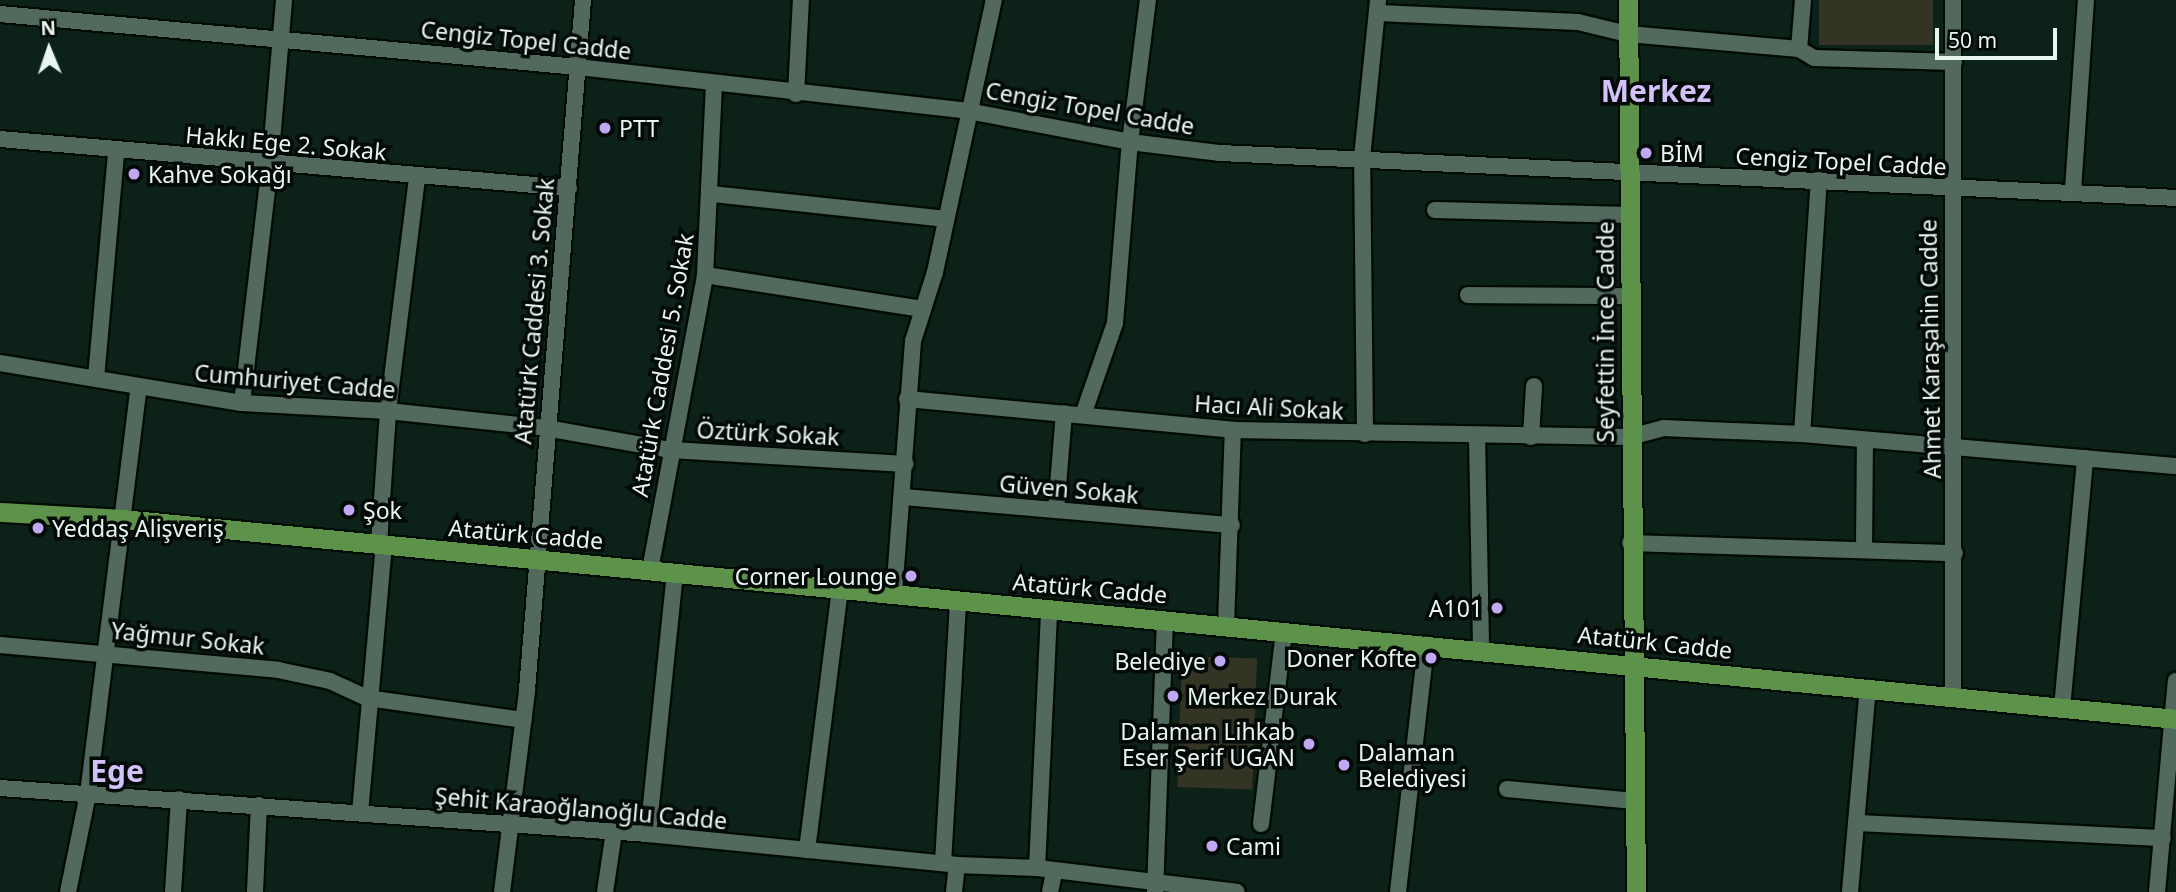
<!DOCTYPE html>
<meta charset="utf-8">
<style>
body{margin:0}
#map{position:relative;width:2176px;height:892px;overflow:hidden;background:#0c2218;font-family:"Noto Sans",sans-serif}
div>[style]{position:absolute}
.green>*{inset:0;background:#333424;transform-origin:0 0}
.roads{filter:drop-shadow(2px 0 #000b04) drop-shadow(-2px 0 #000b04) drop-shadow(0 2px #000b04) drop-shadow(0 -2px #000b04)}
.minor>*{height:16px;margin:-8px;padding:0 8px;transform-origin:8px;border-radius:8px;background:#526a5e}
.major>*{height:19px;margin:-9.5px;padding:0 9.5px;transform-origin:9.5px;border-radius:9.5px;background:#5c924a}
.dots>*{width:19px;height:19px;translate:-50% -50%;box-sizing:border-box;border:4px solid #030906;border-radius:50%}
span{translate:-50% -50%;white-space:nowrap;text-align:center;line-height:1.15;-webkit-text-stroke:7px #030906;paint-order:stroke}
.street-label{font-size:23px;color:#e8f6ef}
.poi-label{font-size:23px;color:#e8f6ef}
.left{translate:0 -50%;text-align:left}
.right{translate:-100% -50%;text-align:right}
.district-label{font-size:30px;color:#d3c1fa;font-weight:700}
.north{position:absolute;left:14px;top:14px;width:70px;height:70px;-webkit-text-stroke:5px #030906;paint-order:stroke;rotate:358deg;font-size:19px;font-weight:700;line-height:28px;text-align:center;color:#e8f6ef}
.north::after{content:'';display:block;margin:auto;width:24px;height:32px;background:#e8f6ef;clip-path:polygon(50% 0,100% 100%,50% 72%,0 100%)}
.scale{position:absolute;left:1935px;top:28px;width:122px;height:32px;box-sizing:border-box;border:4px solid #e8f6ef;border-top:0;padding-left:9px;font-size:21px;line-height:24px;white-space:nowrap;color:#e8f6ef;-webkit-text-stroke:5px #030906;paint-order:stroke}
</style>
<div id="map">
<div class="green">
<div style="left:1819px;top:0;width:114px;height:45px"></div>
<div style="left:1182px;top:656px;width:75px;height:131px;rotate:2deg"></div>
</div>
<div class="roads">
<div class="minor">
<div style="left:1379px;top:13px;width:199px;rotate:2.6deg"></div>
<div style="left:1578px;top:22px;width:51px;rotate:13.5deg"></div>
<div style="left:1628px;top:34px;width:172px;rotate:5deg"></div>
<div style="left:1799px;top:49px;width:17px;rotate:31deg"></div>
<div style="left:1814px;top:58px;width:140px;rotate:1.6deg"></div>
<div style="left:0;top:14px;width:580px;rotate:5.24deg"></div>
<div style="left:578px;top:67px;width:392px;rotate:6.4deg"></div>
<div style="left:968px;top:111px;width:165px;rotate:10.8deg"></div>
<div style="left:1130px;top:142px;width:91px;rotate:7deg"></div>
<div style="left:1220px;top:153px;width:957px;rotate:2.69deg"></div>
<div style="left:1799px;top:49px;width:49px;rotate:-85.3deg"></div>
<div style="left:796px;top:94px;width:94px;rotate:-87deg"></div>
<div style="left:0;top:139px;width:571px;rotate:4.92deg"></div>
<div style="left:2073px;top:190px;width:190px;rotate:-86.1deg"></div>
<div style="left:712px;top:194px;width:235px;rotate:6.1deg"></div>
<div style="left:1435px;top:210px;width:194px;rotate:1.5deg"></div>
<div style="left:705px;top:275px;width:220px;rotate:8.9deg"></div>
<div style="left:1468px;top:295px;width:161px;rotate:0.4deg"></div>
<div style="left:0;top:363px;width:245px;rotate:9.4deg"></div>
<div style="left:242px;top:403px;width:146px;rotate:3.1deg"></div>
<div style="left:388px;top:411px;width:159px;rotate:6.1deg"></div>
<div style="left:546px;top:428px;width:127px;rotate:10deg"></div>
<div style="left:671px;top:450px;width:235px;rotate:3.4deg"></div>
<div style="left:96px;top:378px;width:227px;rotate:-84.9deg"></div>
<div style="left:907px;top:399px;width:327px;rotate:5.4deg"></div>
<div style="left:1233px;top:430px;width:397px;rotate:1deg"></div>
<div style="left:1630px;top:437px;width:35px;rotate:-15deg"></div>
<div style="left:1664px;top:428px;width:138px;rotate:2.5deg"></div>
<div style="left:1802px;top:434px;width:375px;rotate:4.9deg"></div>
<div style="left:242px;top:403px;width:241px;rotate:-83.3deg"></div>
<div style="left:270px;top:164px;width:165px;rotate:-85.1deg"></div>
<div style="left:1083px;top:415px;width:97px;rotate:-70.8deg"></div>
<div style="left:1115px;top:323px;width:182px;rotate:-85.3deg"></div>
<div style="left:1130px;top:142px;width:143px;rotate:-82.8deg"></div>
<div style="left:1365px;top:434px;width:276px;rotate:-90.6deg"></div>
<div style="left:1362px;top:158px;width:159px;rotate:-84.2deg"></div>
<div style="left:1802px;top:434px;width:255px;rotate:-86.2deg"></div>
<div style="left:1477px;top:437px;width:213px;rotate:88.9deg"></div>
<div style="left:1531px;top:437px;width:51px;rotate:-86.6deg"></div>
<div style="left:903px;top:497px;width:330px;rotate:4.9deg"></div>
<div style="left:1056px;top:510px;width:97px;rotate:-85.3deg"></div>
<div style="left:1630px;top:543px;width:325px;rotate:1.8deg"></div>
<div style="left:379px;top:544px;width:133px;rotate:-86.1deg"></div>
<div style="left:388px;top:411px;width:236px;rotate:-82.9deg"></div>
<div style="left:1864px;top:550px;width:108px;rotate:-89.5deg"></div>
<div style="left:650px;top:570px;width:300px;rotate:-79.4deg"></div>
<div style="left:705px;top:275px;width:192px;rotate:-87.3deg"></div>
<div style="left:894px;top:594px;width:254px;rotate:-85.7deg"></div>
<div style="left:913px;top:341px;width:72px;rotate:-72.3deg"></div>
<div style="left:935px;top:272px;width:278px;rotate:-77.8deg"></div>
<div style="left:1226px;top:626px;width:196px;rotate:-88deg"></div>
<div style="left:0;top:645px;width:279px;rotate:5.1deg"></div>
<div style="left:278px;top:670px;width:53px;rotate:11.9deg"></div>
<div style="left:330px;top:681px;width:41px;rotate:24.7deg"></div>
<div style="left:367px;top:698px;width:158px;rotate:8deg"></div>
<div style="left:1953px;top:697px;width:697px;rotate:-90deg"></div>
<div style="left:2062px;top:708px;width:251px;rotate:-84.7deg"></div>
<div style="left:0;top:788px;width:650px;rotate:4.06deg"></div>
<div style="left:648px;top:834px;width:311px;rotate:5.7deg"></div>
<div style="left:957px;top:865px;width:80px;rotate:2.1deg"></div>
<div style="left:1037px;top:868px;width:201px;rotate:6.8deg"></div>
<div style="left:1507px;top:789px;width:128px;rotate:5.4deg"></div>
<div style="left:360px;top:813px;width:269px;rotate:-84.9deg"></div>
<div style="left:1856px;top:823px;width:307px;rotate:2.8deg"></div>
<div style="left:1261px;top:824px;width:194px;rotate:-83.2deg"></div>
<div style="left:648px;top:834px;width:263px;rotate:-84.1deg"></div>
<div style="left:807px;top:850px;width:264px;rotate:-82.8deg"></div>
<div style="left:943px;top:863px;width:263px;rotate:-86.7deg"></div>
<div style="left:1037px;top:868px;width:258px;rotate:-87.3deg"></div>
<div style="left:68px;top:892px;width:100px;rotate:-78.5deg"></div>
<div style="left:88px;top:794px;width:410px;rotate:-82.9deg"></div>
<div style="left:173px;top:892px;width:93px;rotate:-86.3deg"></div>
<div style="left:255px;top:892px;width:87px;rotate:-87.4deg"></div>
<div style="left:502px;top:892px;width:204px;rotate:-82.9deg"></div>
<div style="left:527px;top:690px;width:692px;rotate:-85.36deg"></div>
<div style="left:605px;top:892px;width:61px;rotate:-81.5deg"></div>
<div style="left:954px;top:892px;width:27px;rotate:-84deg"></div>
<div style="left:1050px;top:892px;width:19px;rotate:-78deg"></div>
<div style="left:1155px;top:892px;width:272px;rotate:-87.9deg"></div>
<div style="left:1398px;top:892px;width:249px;rotate:-83.5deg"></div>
<div style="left:1850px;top:892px;width:205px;rotate:-85deg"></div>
<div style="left:2157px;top:892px;width:212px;rotate:-84.9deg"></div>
</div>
<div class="major">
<div style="left:1628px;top:0;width:892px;rotate:89.49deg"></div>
<div style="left:0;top:512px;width:122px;rotate:3.3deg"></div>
<div style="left:122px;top:519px;width:2064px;rotate:5.56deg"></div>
</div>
</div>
<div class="dots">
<div style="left:605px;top:128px;background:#c1a8f3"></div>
<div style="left:1646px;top:153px;background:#c1a8f3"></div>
<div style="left:134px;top:174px;background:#c1a8f3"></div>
<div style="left:349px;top:510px;background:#c1a8f3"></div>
<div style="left:38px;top:528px;background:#c1a8f3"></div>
<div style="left:911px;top:576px;background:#c1a8f3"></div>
<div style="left:1497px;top:608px;background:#c1a8f3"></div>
<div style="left:1431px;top:658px;background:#c1a8f3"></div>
<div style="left:1220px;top:661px;background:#c1a8f3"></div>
<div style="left:1173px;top:696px;background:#c1a8f3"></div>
<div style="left:1309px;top:744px;background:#c1a8f3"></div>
<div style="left:1344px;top:765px;background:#c1a8f3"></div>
<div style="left:1212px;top:846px;background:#c1a8f3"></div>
</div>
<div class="street-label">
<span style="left:526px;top:40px;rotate:6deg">Cengiz Topel Cadde</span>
<span style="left:1090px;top:108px;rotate:10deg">Cengiz Topel Cadde</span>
<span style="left:286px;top:143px;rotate:5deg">Hakkı Ege 2. Sokak</span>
<span style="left:1841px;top:161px;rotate:3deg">Cengiz Topel Cadde</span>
<span style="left:534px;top:311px;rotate:-85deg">Atatürk Caddesi 3. Sokak</span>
<span style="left:1605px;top:332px;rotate:-90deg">Seyfettin İnce Cadde</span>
<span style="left:1930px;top:349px;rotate:-91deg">Ahmet Karaşahin Cadde</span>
<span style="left:662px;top:365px;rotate:-80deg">Atatürk Caddesi 5. Sokak</span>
<span style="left:295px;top:381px;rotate:5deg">Cumhuriyet Cadde</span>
<span style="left:1269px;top:407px;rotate:3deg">Hacı Ali Sokak</span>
<span style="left:768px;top:433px;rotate:3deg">Öztürk Sokak</span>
<span style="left:1069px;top:489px;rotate:5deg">Güven Sokak</span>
<span style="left:526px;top:534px;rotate:5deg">Atatürk Cadde</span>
<span style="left:1090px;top:588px;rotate:5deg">Atatürk Cadde</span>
<span style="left:188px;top:638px;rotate:6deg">Yağmur Sokak</span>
<span style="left:1655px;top:642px;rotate:6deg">Atatürk Cadde</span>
<span style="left:581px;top:808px;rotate:5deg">Şehit Karaoğlanoğlu Cadde</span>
</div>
<div class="poi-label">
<span class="left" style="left:619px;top:128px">PTT</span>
<span class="left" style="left:1660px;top:153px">BİM</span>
<span class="left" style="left:148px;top:174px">Kahve Sokağı</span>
<span class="left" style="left:363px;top:510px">Şok</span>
<span class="left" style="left:52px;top:528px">Yeddaş Alişveriş</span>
<span class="right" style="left:897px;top:576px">Corner Lounge</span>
<span class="right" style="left:1483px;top:608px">A101</span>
<span class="right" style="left:1417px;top:658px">Doner Kofte</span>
<span class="right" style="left:1206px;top:661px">Belediye</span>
<span class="left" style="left:1187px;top:696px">Merkez Durak</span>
<span class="right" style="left:1295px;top:744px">Dalaman Lihkab<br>Eser Şerif UGAN</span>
<span class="left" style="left:1358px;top:765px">Dalaman<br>Belediyesi</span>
<span class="left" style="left:1226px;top:846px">Cami</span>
</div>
<div class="district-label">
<span style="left:1656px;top:91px">Merkez</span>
<span style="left:117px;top:771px">Ege</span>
</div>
<div class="north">N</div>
<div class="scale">50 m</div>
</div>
